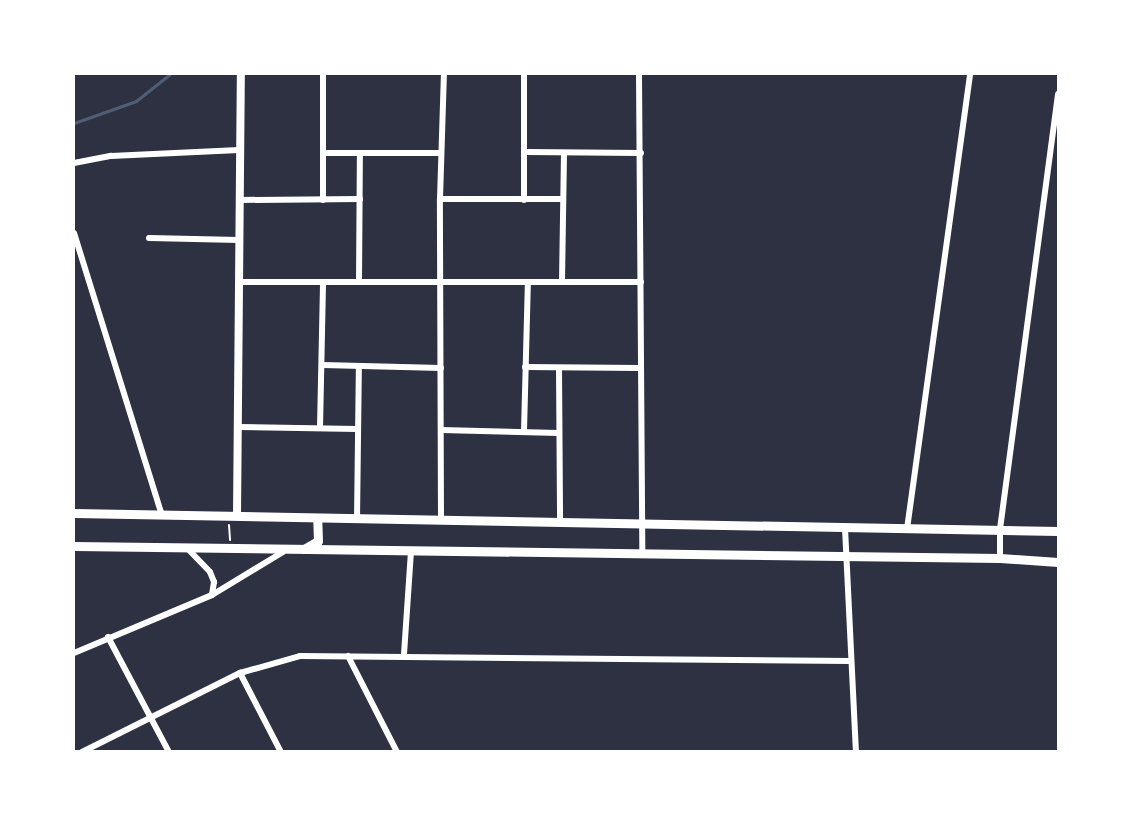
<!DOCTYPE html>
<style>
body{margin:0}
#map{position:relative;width:1132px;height:825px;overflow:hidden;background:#2d3142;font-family:Karla,sans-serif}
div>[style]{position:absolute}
.stream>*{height:3px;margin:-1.5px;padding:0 1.5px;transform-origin:1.5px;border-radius:1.5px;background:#4f5d75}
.path>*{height:2px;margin:-1px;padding:0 1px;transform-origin:1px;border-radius:1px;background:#fff}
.minor>*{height:6px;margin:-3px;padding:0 3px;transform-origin:3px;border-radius:3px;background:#fff}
.tertiary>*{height:8px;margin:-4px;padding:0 4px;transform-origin:4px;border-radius:4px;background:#fff}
.primary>*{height:9px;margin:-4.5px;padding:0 4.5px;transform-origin:4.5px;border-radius:4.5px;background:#fff}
span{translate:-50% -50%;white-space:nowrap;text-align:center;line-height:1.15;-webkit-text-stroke:4.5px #fff;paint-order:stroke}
.frame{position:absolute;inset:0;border:75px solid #fff;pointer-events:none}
</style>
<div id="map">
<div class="stream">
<div style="left:74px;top:123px;width:66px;rotate:-19.5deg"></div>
<div style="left:136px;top:101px;width:43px;rotate:-38.5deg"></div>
</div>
<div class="path">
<div style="left:229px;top:525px;width:15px;rotate:86deg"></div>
</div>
<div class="minor">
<div style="left:323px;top:74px;width:126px;rotate:90deg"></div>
<div style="left:639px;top:74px;width:480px;rotate:89.6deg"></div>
<div style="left:526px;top:152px;width:115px;rotate:0.5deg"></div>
<div style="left:324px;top:153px;width:117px"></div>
<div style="left:74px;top:163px;width:38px;rotate:-11deg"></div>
<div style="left:111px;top:156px;width:128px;rotate:-2.7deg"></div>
<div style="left:440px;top:199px;width:122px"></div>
<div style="left:240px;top:200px;width:120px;rotate:-0.5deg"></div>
<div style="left:524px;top:200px;width:126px;rotate:-90deg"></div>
<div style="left:74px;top:233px;width:295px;rotate:72.7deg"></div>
<div style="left:149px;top:238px;width:90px;rotate:1.3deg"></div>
<div style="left:562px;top:281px;width:128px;rotate:-89.1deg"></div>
<div style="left:240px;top:282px;width:401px"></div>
<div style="left:359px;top:282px;width:129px;rotate:-89.6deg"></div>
<div style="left:323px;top:365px;width:118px;rotate:1.5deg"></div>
<div style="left:525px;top:367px;width:115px;rotate:0.5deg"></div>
<div style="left:559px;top:368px;width:154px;rotate:89.6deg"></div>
<div style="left:239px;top:427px;width:118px;rotate:1deg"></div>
<div style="left:320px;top:428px;width:145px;rotate:-88.8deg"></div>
<div style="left:441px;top:430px;width:118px;rotate:1.5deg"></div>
<div style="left:524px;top:431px;width:149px;rotate:-88.5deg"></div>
<div style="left:357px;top:520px;width:154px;rotate:-89.3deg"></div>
<div style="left:441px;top:521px;width:322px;rotate:-90.2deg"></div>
<div style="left:440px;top:199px;width:125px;rotate:-88.2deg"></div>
<div style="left:845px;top:528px;width:224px;rotate:87.2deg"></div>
<div style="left:907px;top:529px;width:459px;rotate:-82.1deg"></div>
<div style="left:187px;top:548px;width:33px;rotate:46deg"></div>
<div style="left:210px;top:572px;width:11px;rotate:68deg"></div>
<div style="left:214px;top:582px;width:13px;rotate:99deg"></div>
<div style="left:1000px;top:558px;width:29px;rotate:-90deg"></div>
<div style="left:1000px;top:529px;width:439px;rotate:-82.4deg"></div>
<div style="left:108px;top:637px;width:130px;rotate:62.1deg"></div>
<div style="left:74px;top:653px;width:150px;rotate:-22.8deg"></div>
<div style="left:212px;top:595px;width:83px;rotate:-31.2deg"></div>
<div style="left:404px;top:654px;width:102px;rotate:-86.1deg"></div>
<div style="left:348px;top:656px;width:108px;rotate:63deg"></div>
<div style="left:240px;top:673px;width:89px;rotate:62.6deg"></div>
<div style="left:82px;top:752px;width:177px;rotate:-26.6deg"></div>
<div style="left:240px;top:673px;width:62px;rotate:-15.8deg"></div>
<div style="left:300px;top:656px;width:551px;rotate:0.52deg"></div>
</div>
<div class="tertiary">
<div style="left:237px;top:515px;width:441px;rotate:-89.5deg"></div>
</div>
<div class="primary">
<div style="left:74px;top:513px;width:984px;rotate:1.05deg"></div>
<div style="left:74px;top:546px;width:926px;rotate:0.74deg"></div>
<div style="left:1000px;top:558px;width:58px;rotate:3.9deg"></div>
<div style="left:304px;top:549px;width:16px;rotate:-30deg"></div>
<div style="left:318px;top:541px;width:23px;rotate:-92deg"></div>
</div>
<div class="frame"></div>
</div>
